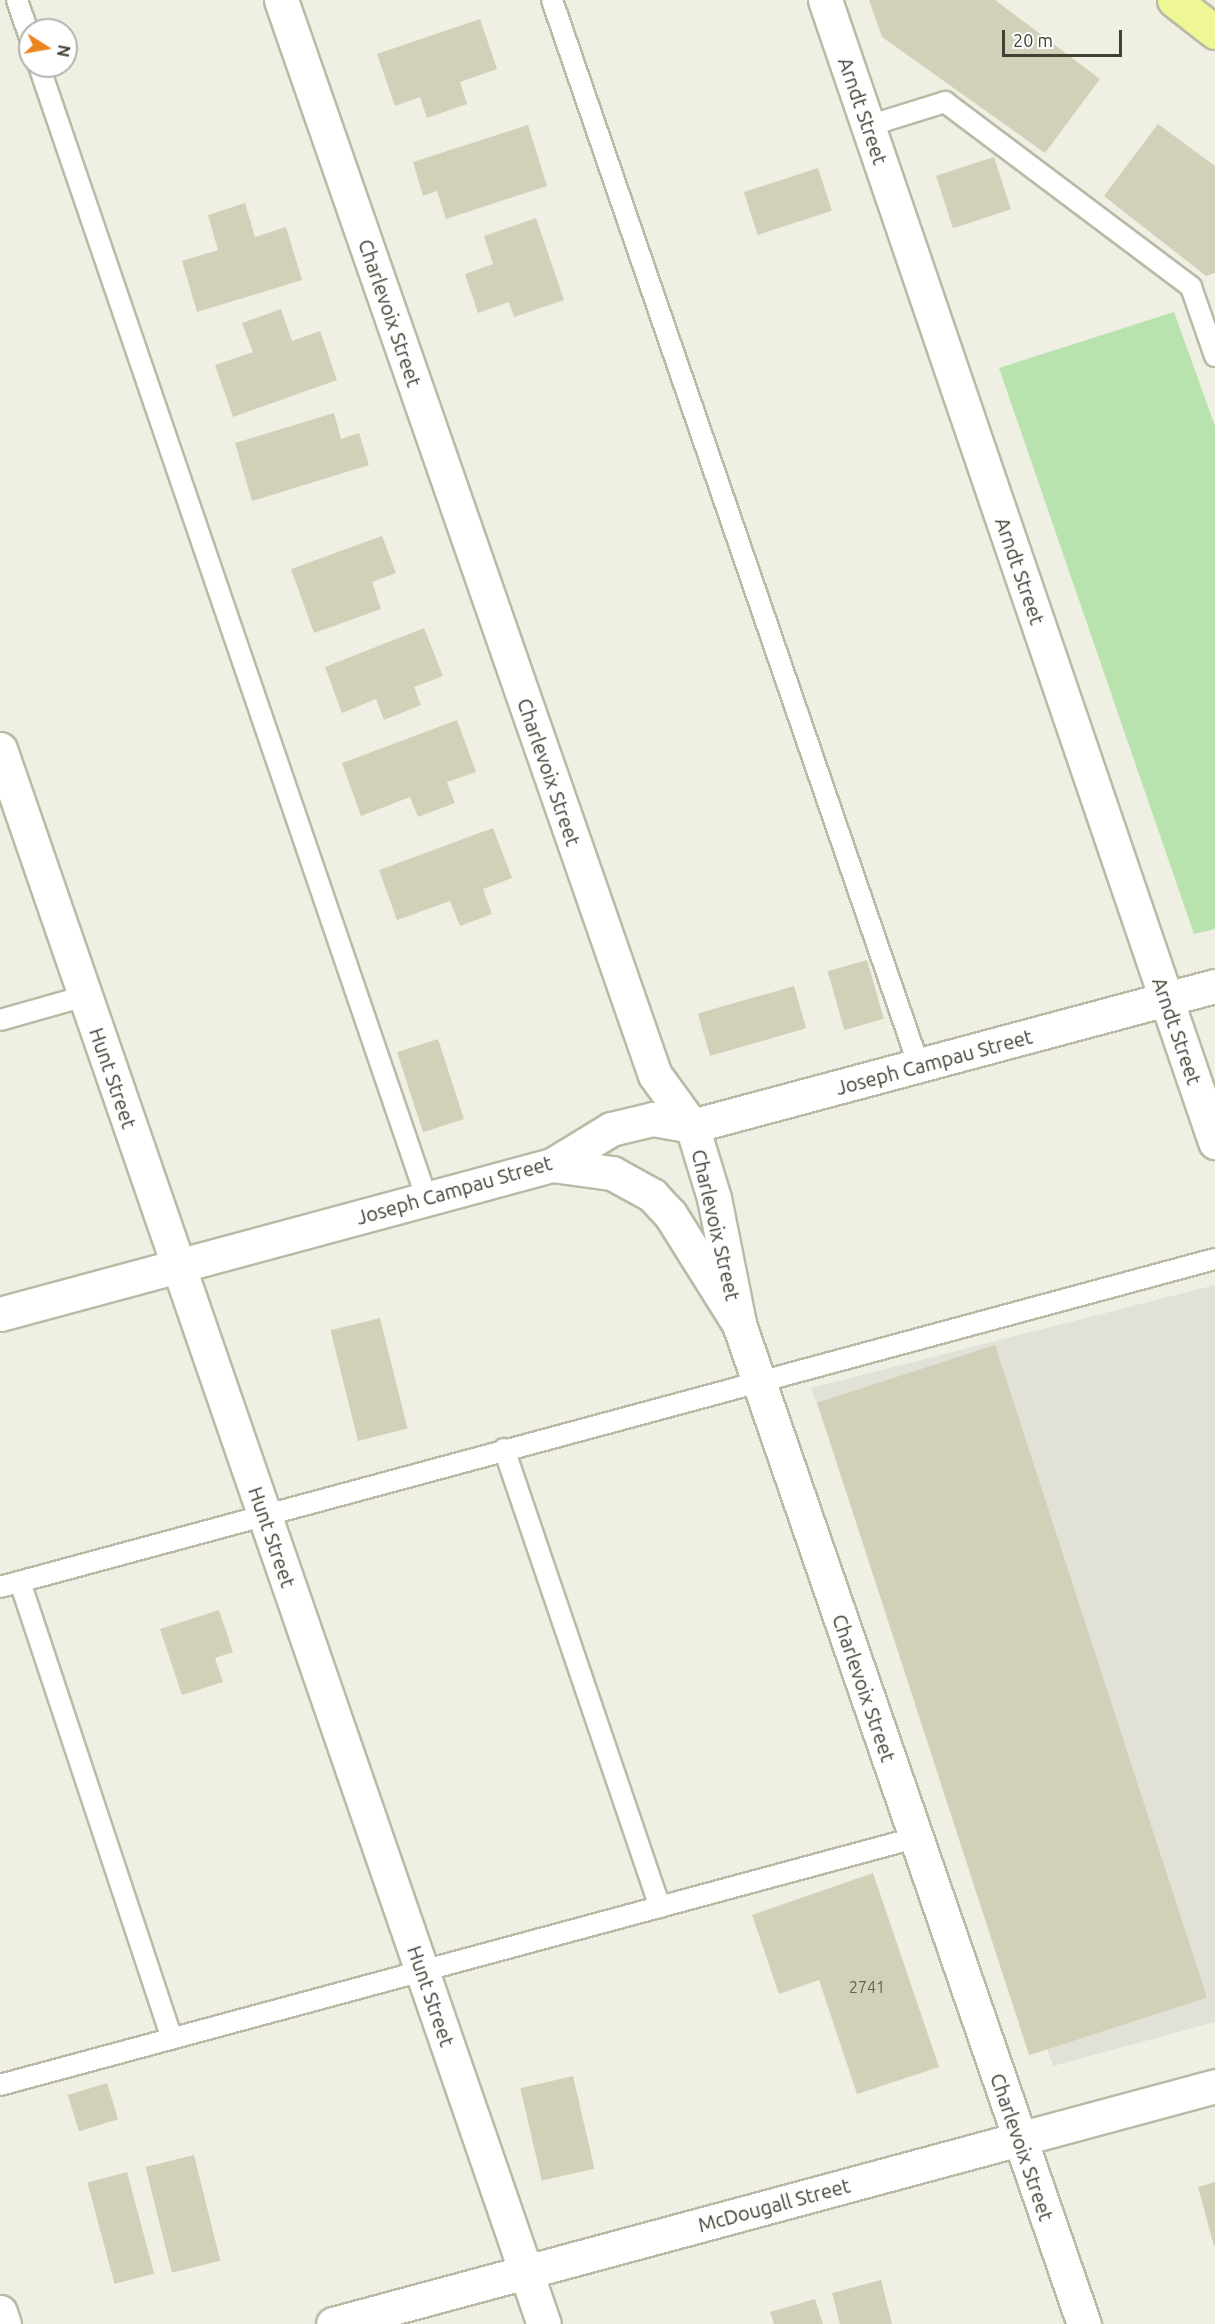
<!DOCTYPE html>
<style>
body{margin:0}
#map{position:relative;width:1215px;height:2324px;overflow:hidden;background:#eff0e3;font-family:Ubuntu,sans-serif}
div>[style]{position:absolute}
.industrial>*{inset:0;background:#e2e1d8}
.green>*{inset:0;background:#b8e2ae}
.building>*{inset:0;background:#d1d0b9;transform-origin:0 0}
.roads{filter:drop-shadow(2px 0 #babaa6) drop-shadow(-2px 0 #babaa6) drop-shadow(0 2px #babaa6) drop-shadow(0 -2px #babaa6)}
.service>*{height:20px;margin:-10px;padding:0 10px;transform-origin:10px;border-radius:10px;background:#fff}
.minor>*{height:33px;margin:-16.5px;padding:0 16.5px;transform-origin:16.5px;border-radius:16.5px;background:#fff}
.tertiary>*{height:33px;margin:-16.5px;padding:0 16.5px;transform-origin:16.5px;border-radius:16.5px;background:#fff}
.primary>*{height:33px;margin:-16.5px;padding:0 16.5px;transform-origin:16.5px;border-radius:16.5px;background:#eff696}
span{translate:-50% -50%;white-space:nowrap;text-align:center;line-height:1.15;-webkit-text-stroke:4.5px #fff;paint-order:stroke}
.number-label{font-size:16px;color:#656555}
.number-label span{-webkit-text-stroke-width:0}
.street-label{font-size:20px;color:#414134}
.north{position:absolute;left:18px;top:18px;width:60px;height:60px;box-sizing:border-box;background:#fff;border:2px solid #b3b3ae;border-radius:50%;rotate:101deg;font-size:16px;font-weight:700;line-height:24px;text-align:center;color:#414134}
.north::after{content:'';display:block;margin:auto;width:21px;height:27px;background:#e98621;clip-path:polygon(50% 0,100% 100%,50% 72%,0 100%)}
.scale{position:absolute;left:1002px;top:30px;width:120px;height:27px;box-sizing:border-box;border:3px solid #414134;border-top:0;padding-left:8px;font-size:18px;line-height:21px;white-space:nowrap;color:#414134;-webkit-text-stroke:4px #fff;paint-order:stroke}
</style>
<div id="map">
<div class="industrial">
<div style="clip-path:polygon(1215px 1285px,1215px 2022px,1053px 2066px,811px 1388px)"></div>
</div>
<div class="green">
<div style="clip-path:polygon(1174px 312px,1215px 426px,1215px 929px,1194px 934px,999px 368px)"></div>
</div>
<div class="building">
<div style="clip-path:polygon(869px 0,995px 0,1100px 79px,1045px 153px,882px 37px)"></div>
<div style="clip-path:polygon(480px 19px,497px 69px,460px 82px,467px 104px,427px 118px,420px 97px,395px 106px,377px 54px)"></div>
<div style="clip-path:polygon(1158px 124px,1215px 166px,1215px 273px,1206px 276px,1104px 196px)"></div>
<div style="clip-path:polygon(528px 125px,547px 186px,446px 219px,437px 191px,423px 196px,413px 162px)"></div>
<div style="left:994px;top:157px;width:55px;height:61px;rotate:72deg"></div>
<div style="left:818px;top:168px;width:45px;height:78px;rotate:72deg"></div>
<div style="clip-path:polygon(245px 203px,255px 237px,286px 227px,302px 280px,197px 312px,182px 261px,218px 250px,208px 215px)"></div>
<div style="clip-path:polygon(536px 218px,564px 300px,514px 317px,509px 302px,478px 313px,465px 274px,493px 264px,484px 236px)"></div>
<div style="clip-path:polygon(281px 309px,292px 341px,320px 331px,337px 380px,233px 417px,215px 365px,253px 352px,242px 323px)"></div>
<div style="clip-path:polygon(334px 413px,341px 439px,359px 433px,369px 465px,252px 501px,235px 443px)"></div>
<div style="clip-path:polygon(382px 536px,396px 573px,372px 582px,381px 609px,314px 633px,291px 569px)"></div>
<div style="clip-path:polygon(424px 628px,443px 676px,414px 687px,421px 705px,384px 720px,376px 699px,342px 713px,325px 667px)"></div>
<div style="clip-path:polygon(457px 720px,476px 772px,447px 782px,455px 803px,418px 817px,410px 797px,361px 816px,342px 763px)"></div>
<div style="clip-path:polygon(493px 828px,512px 878px,483px 889px,492px 914px,460px 926px,450px 901px,397px 920px,379px 870px)"></div>
<div style="left:867px;top:960px;width:61px;height:41px;rotate:74deg"></div>
<div style="left:794px;top:986px;width:44px;height:100px;rotate:74deg"></div>
<div style="left:438px;top:1039px;width:84px;height:43px;rotate:72deg"></div>
<div style="left:380px;top:1318px;width:114px;height:51px;rotate:76deg"></div>
<div style="left:995px;top:1345px;width:686px;height:187px;rotate:72deg"></div>
<div style="clip-path:polygon(219px 1610px,233px 1652px,215px 1658px,223px 1682px,182px 1695px,160px 1629px)"></div>
<div style="clip-path:polygon(873px 1873px,939px 2067px,857px 2094px,819px 1980px,779px 1994px,752px 1915px)"></div>
<div style="left:573px;top:2076px;width:95px;height:54px;rotate:77deg"></div>
<div style="left:107px;top:2083px;width:38px;height:41px;rotate:73deg"></div>
<div style="left:194px;top:2155px;width:109px;height:50px;rotate:76deg"></div>
<div style="left:127px;top:2172px;width:105px;height:41px;rotate:75deg"></div>
<div style="clip-path:polygon(1215px 2182px,1215px 2246px,1214px 2246px,1198px 2187px)"></div>
<div style="clip-path:polygon(881px 2280px,892px 2324px,840px 2324px,832px 2293px)"></div>
<div style="clip-path:polygon(815px 2299px,823px 2324px,774px 2324px,770px 2312px)"></div>
</div>
<div class="roads">
<div class="service">
<div style="left:17px;top:0;width:40px;rotate:71.1deg"></div>
<div style="left:552px;top:0;width:1127px;rotate:71deg"></div>
<div style="left:39px;top:66px;width:1198px;rotate:71.1deg"></div>
<div style="left:868px;top:126px;width:81px;rotate:-17.3deg"></div>
<div style="left:945px;top:102px;width:308px;rotate:36.9deg"></div>
<div style="left:1191px;top:287px;width:73px;rotate:70.8deg"></div>
<div style="left:0;top:1020px;width:88px;rotate:-15.8deg"></div>
<div style="left:504px;top:1449px;width:484px;rotate:71.2deg"></div>
<div style="left:20px;top:1582px;width:481px;rotate:71.6deg"></div>
<div style="left:0;top:1587px;width:1258px;rotate:-15.11deg"></div>
<div style="left:0;top:2085px;width:948px;rotate:-15.11deg"></div>
</div>
<div class="minor">
<div style="left:281px;top:0;width:1138px;rotate:70.82deg"></div>
<div style="left:655px;top:1075px;width:63px;rotate:54deg"></div>
<div style="left:692px;top:1126px;width:75px;rotate:73deg"></div>
<div style="left:714px;top:1198px;width:127px;rotate:78.7deg"></div>
<div style="left:825px;top:0;width:1207px;rotate:71.14deg"></div>
<div style="left:0;top:749px;width:1666px;rotate:70.95deg"></div>
<div style="left:552px;top:1165px;width:69px;rotate:-31.4deg"></div>
<div style="left:611px;top:1129px;width:43px;rotate:-13.4deg"></div>
<div style="left:653px;top:1119px;width:40px;rotate:10deg"></div>
<div style="left:692px;top:1126px;width:541px;rotate:-14.99deg"></div>
<div style="left:0;top:2312px;width:13px;rotate:72deg"></div>
<div style="left:333px;top:2324px;width:711px;rotate:-15.09deg"></div>
</div>
<div class="tertiary">
<div style="left:0;top:1314px;width:572px;rotate:-15.11deg"></div>
<div style="left:552px;top:1165px;width:61px;rotate:7.6deg"></div>
<div style="left:612px;top:1173px;width:46px;rotate:28.8deg"></div>
<div style="left:652px;top:1195px;width:26px;rotate:47deg"></div>
<div style="left:670px;top:1214px;width:130px;rotate:57.9deg"></div>
<div style="left:739px;top:1324px;width:1058px;rotate:70.97deg"></div>
<div style="left:1019px;top:2139px;width:203px;rotate:-15.1deg"></div>
</div>
<div class="primary">
<div style="left:1174px;top:0;width:52px;rotate:38deg"></div>
</div>
</div>
<div class="number-label">
<span style="left:867px;top:1987px">2741</span>
</div>
<div class="street-label">
<span style="left:863px;top:111px;rotate:71deg">Arndt Street</span>
<span style="left:390px;top:313px;rotate:71deg">Charlevoix Street</span>
<span style="left:1020px;top:571px;rotate:71deg">Arndt Street</span>
<span style="left:549px;top:772px;rotate:71deg">Charlevoix Street</span>
<span style="left:1177px;top:1031px;rotate:71deg">Arndt Street</span>
<span style="left:934px;top:1062px;rotate:-15deg">Joseph Campau Street</span>
<span style="left:113px;top:1078px;rotate:71deg">Hunt Street</span>
<span style="left:454px;top:1190px;rotate:-16deg">Joseph Campau Street</span>
<span style="left:716px;top:1225px;rotate:77deg">Charlevoix Street</span>
<span style="left:272px;top:1537px;rotate:71deg">Hunt Street</span>
<span style="left:864px;top:1688px;rotate:71deg">Charlevoix Street</span>
<span style="left:431px;top:1996px;rotate:71deg">Hunt Street</span>
<span style="left:1022px;top:2147px;rotate:71deg">Charlevoix Street</span>
<span style="left:774px;top:2205px;rotate:-15deg">McDougall Street</span>
</div>
<div class="north">N</div>
<div class="scale">20 m</div>
</div>
